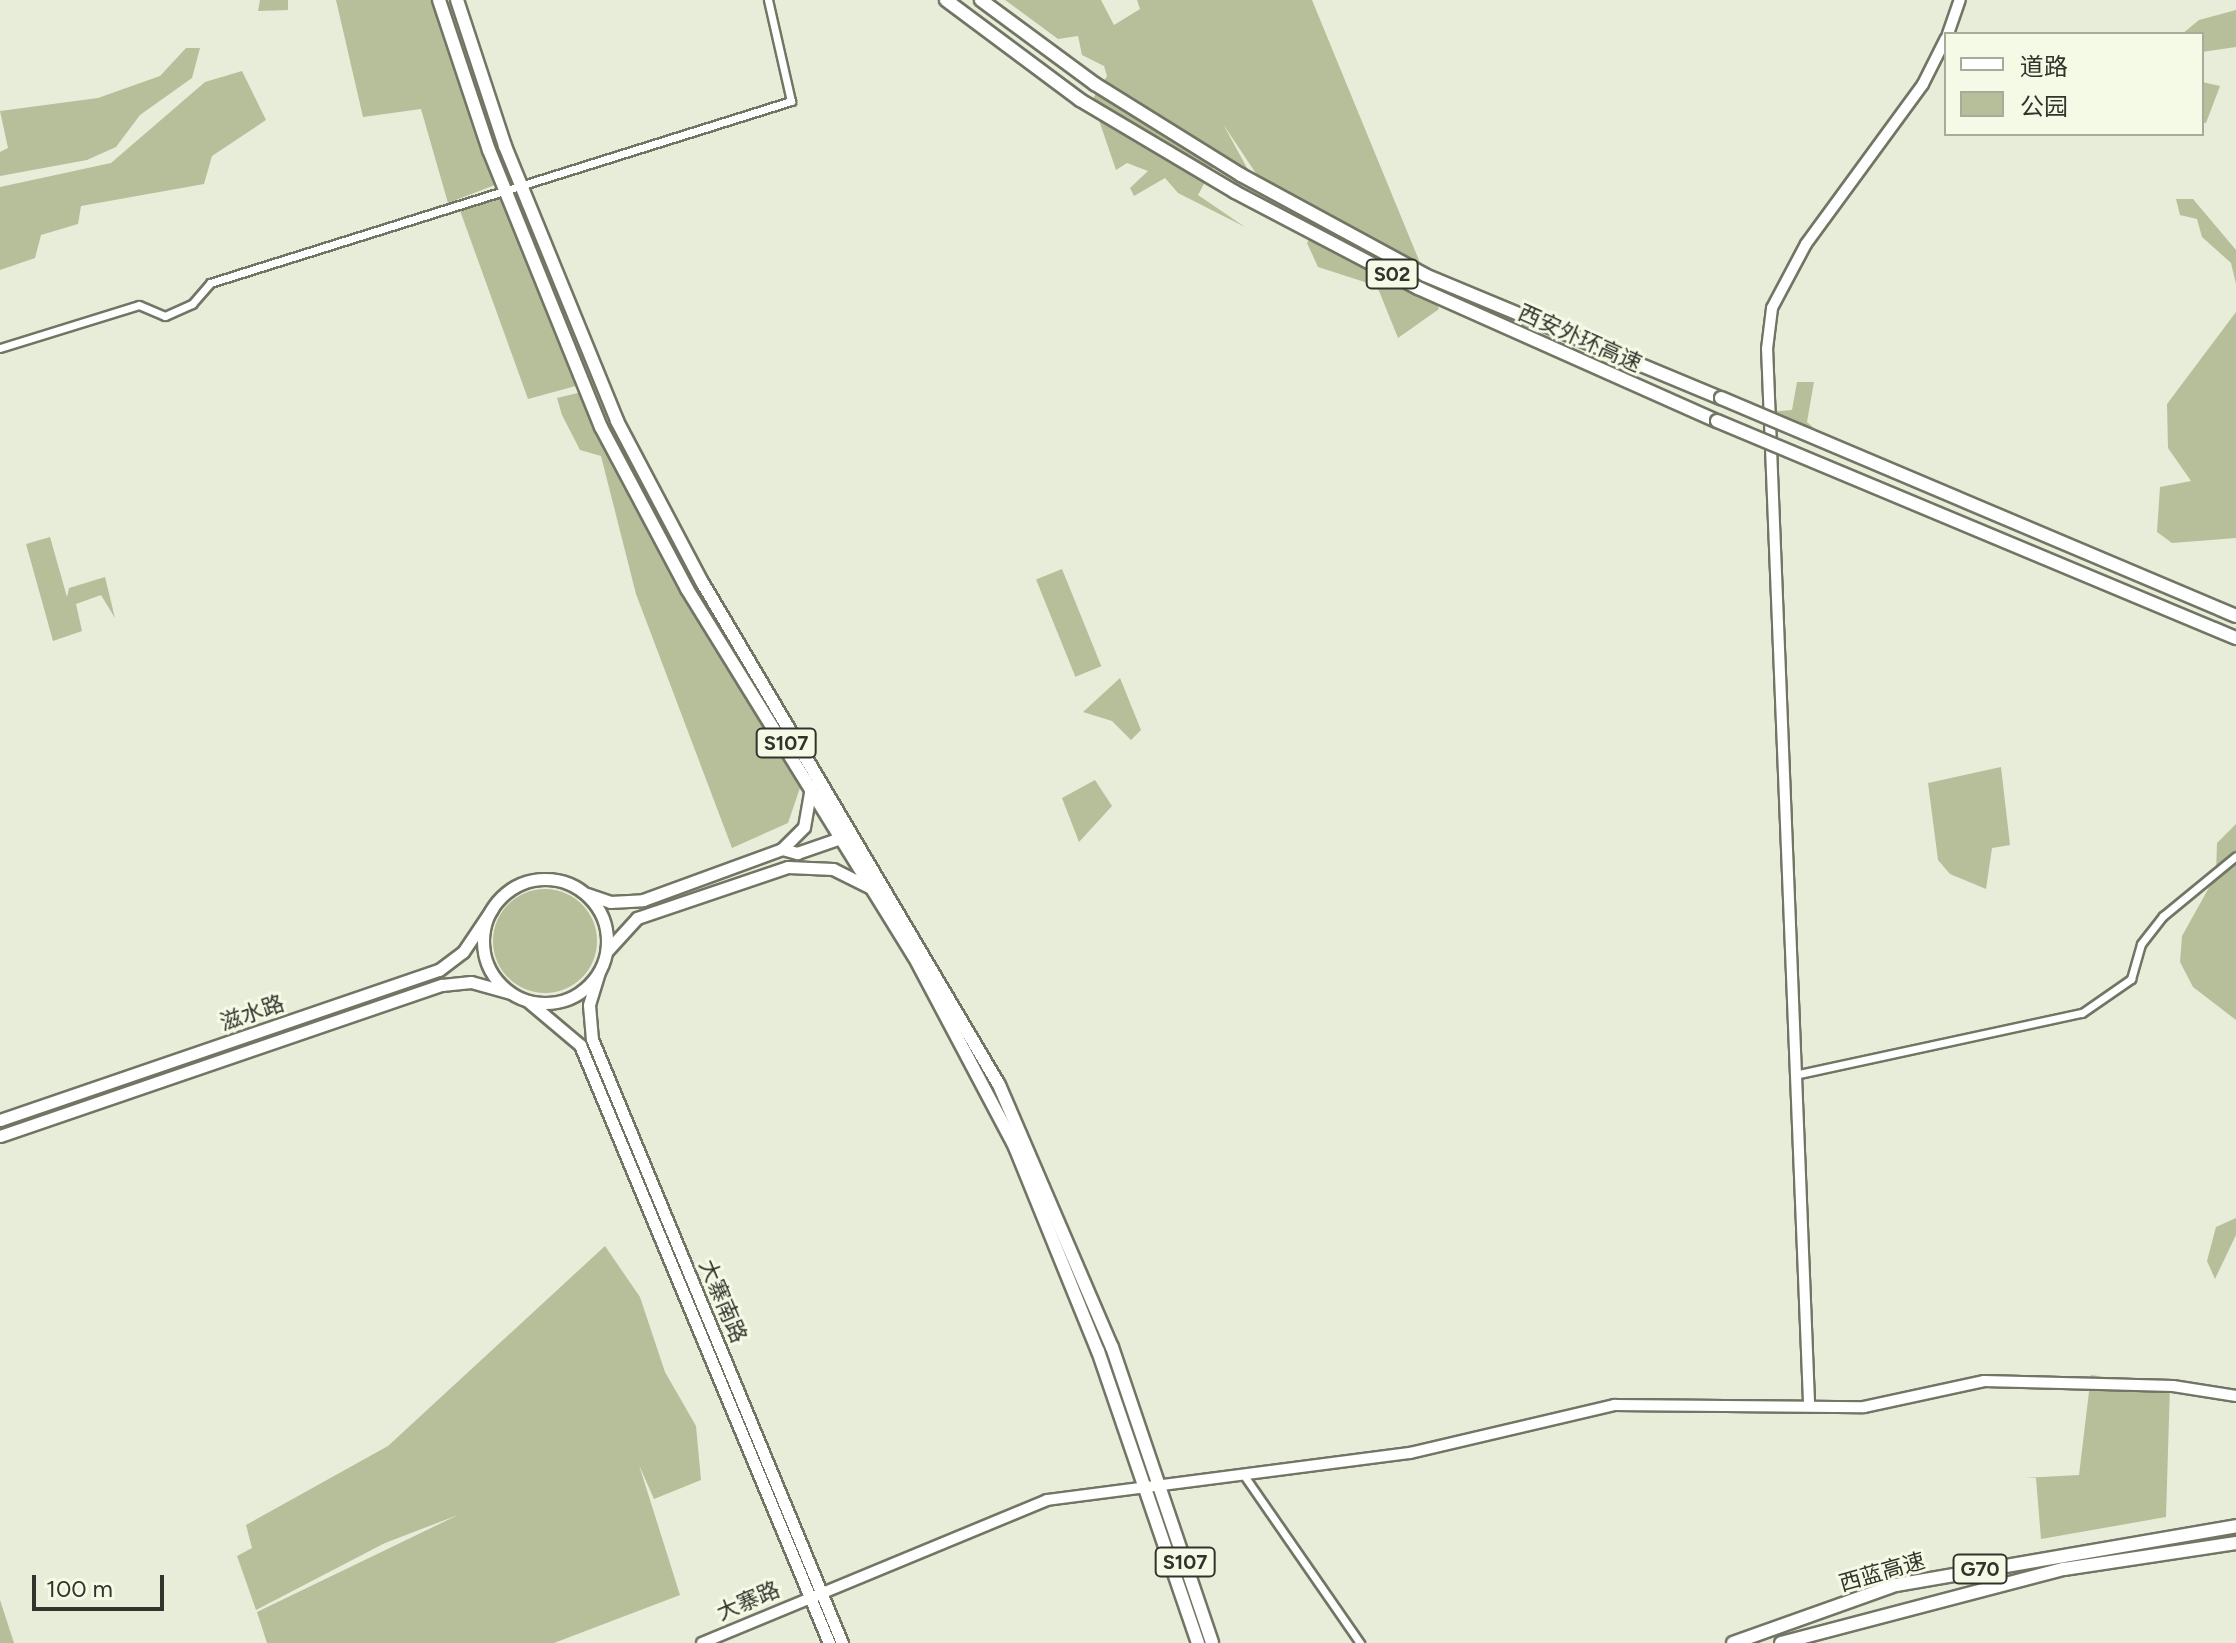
<!DOCTYPE html>
<meta charset="utf-8">
<style>
body{margin:0}
#map{position:relative;width:2236px;height:1643px;overflow:hidden;background:#e7edd9;font-family:Figtree,"Noto Sans SC",sans-serif}
div>[style]{position:absolute}
.green>*{inset:0;background:#b6bf9a;transform-origin:0 0}
.round{border-radius:50%}
.roads{filter:drop-shadow(2px 0 #717664) drop-shadow(-2px 0 #717664) drop-shadow(0 2px #717664) drop-shadow(0 -2px #717664)}
.street>*{height:7px;margin:-3.5px;padding:0 3.5px;transform-origin:3.5px;border-radius:3.5px;background:#fff}
.secondary>*{height:10px;margin:-5px;padding:0 5px;transform-origin:5px;border-radius:5px;background:#fff}
.primary>*{height:11px;margin:-5.5px;padding:0 5.5px;transform-origin:5.5px;border-radius:5.5px;background:#fff}
.primary>.ring{margin:-5.5px;padding:0;box-sizing:content-box;background:none;border:11px solid #fff;border-radius:50%}
.highway>*{height:12px;margin:-6px;padding:0 6px;transform-origin:6px;border-radius:6px;background:#fff}
.bridges{filter:drop-shadow(2px 0 #717664) drop-shadow(-2px 0 #717664) drop-shadow(0 2px #717664) drop-shadow(0 -2px #717664)}
.highway-bridge>*{height:12px;margin:-6px;padding:0 6px;transform-origin:6px;border-radius:6px;background:#fff}
span{translate:-50% -50%;white-space:nowrap;text-align:center;line-height:1.15;-webkit-text-stroke:6px #f5fae6;paint-order:stroke}
.shield-label span{padding:2px 6px;background:#f5fae6;border:2px solid;border-radius:6px;-webkit-text-stroke-width:0}
.shield-label{font-size:20px;color:#32342c;font-weight:700}
.street-label{font-size:22px;color:#32342c}
.legend{position:absolute;left:1944px;top:32px;width:260px;height:104px;box-sizing:border-box;background:#f5fae6;border:2px solid #a7ab9c;margin:0;padding:10px 14px;list-style:none;font-size:24px;color:#32342c}
.legend li{display:flex;align-items:center;gap:16px;height:40px}
.legend b{width:40px;border:2px solid #a7ab9c}
.scale{position:absolute;left:32px;top:1575px;width:132px;height:36px;box-sizing:border-box;border:4px solid #32342c;border-top:0;padding-left:10px;font-size:24px;line-height:28px;white-space:nowrap;color:#32342c;-webkit-text-stroke:6px #f5fae6;paint-order:stroke}
</style>
<div id="map">
<div class="green">
<div style="clip-path:polygon(260px 0,288px 0,288px 10px,258px 11px)"></div>
<div style="clip-path:polygon(336px 0,444px 0,500px 183px,448px 203px,421px 109px,363px 117px)"></div>
<div style="clip-path:polygon(1005px 0,1101px 0,1114px 25px,1140px 9px,1137px 0,1312px 0,1439px 309px,1398px 338px,1377px 286px,1318px 267px,1307px 243px,1322px 215px,1263px 184px,1223px 124px,1252px 177px,1217px 160px,1198px 195px,1245px 227px,1178px 193px,1165px 178px,1134px 196px,1130px 188px,1148px 171px,1127px 163px,1116px 170px,1092px 100px,1107px 76px,1104px 66px,1082px 55px,1078px 36px,1058px 39px)"></div>
<div style="clip-path:polygon(2236px 10px,2236px 47px,2202px 52px,2202px 34px,2182px 34px,2199px 20px)"></div>
<div style="clip-path:polygon(186px 48px,200px 48px,192px 78px,140px 115px,116px 147px,87px 160px,0 176px,0 152px,8px 148px,0 111px,98px 98px,160px 76px)"></div>
<div style="clip-path:polygon(242px 71px,266px 120px,212px 156px,204px 184px,81px 206px,78px 224px,41px 235px,35px 258px,0 270px,0 187px,111px 163px,205px 82px)"></div>
<div style="clip-path:polygon(2202px 82px,2220px 86px,2206px 123px,2202px 123px)"></div>
<div style="clip-path:polygon(504px 192px,583px 384px,528px 399px,458px 205px)"></div>
<div style="clip-path:polygon(2176px 199px,2193px 199px,2236px 250px,2236px 284px,2231px 263px,2202px 237px,2197px 219px,2180px 215px)"></div>
<div style="clip-path:polygon(2236px 312px,2236px 538px,2172px 543px,2157px 532px,2160px 487px,2191px 481px,2168px 448px,2167px 404px)"></div>
<div style="clip-path:polygon(1797px 382px,1814px 382px,1807px 422px,1816px 430px,1770px 432px,1770px 412px,1792px 410px)"></div>
<div style="clip-path:polygon(586px 391px,658px 540px,802px 782px,788px 823px,732px 848px,636px 594px,601px 456px,580px 450px,562px 415px,557px 398px)"></div>
<div style="clip-path:polygon(50px 537px,67px 597px,69px 588px,105px 577px,115px 618px,101px 595px,76px 604px,82px 631px,53px 641px,26px 544px)"></div>
<div style="left:1062px;top:569px;width:105px;height:28px;rotate:68deg"></div>
<div style="clip-path:polygon(1120px 678px,1141px 730px,1131px 740px,1112px 721px,1083px 712px)"></div>
<div style="clip-path:polygon(2001px 767px,2010px 845px,1992px 848px,1986px 889px,1950px 874px,1938px 860px,1928px 783px)"></div>
<div style="clip-path:polygon(1095px 780px,1112px 806px,1079px 842px,1062px 798px)"></div>
<div style="clip-path:polygon(2236px 824px,2236px 1020px,2193px 987px,2180px 962px,2182px 936px,2216px 875px,2217px 843px)"></div>
<div class="round" style="left:493px;top:889px;width:104px;height:104px"></div>
<div style="clip-path:polygon(2236px 1218px,2236px 1235px,2215px 1279px,2207px 1261px,2216px 1227px)"></div>
<div style="clip-path:polygon(605px 1246px,640px 1297px,665px 1372px,696px 1426px,701px 1480px,654px 1499px,639px 1465px,680px 1595px,554px 1643px,267px 1643px,257px 1612px,458px 1515px,385px 1543px,256px 1610px,237px 1556px,252px 1548px,246px 1525px,388px 1446px)"></div>
<div style="clip-path:polygon(2091px 1375px,2170px 1386px,2166px 1517px,2041px 1539px,2036px 1478px,2024px 1478px,2079px 1475px)"></div>
<div style="clip-path:polygon(0 1600px,14px 1643px,0 1643px)"></div>
</div>
<div class="roads">
<div class="street">
<div style="left:0;top:348px;width:145px;rotate:-17.2deg"></div>
<div style="left:139px;top:305px;width:28px;rotate:23deg"></div>
<div style="left:165px;top:316px;width:30px;rotate:-24deg"></div>
<div style="left:192px;top:304px;width:28px;rotate:-49deg"></div>
<div style="left:210px;top:283px;width:609px;rotate:-17.39deg"></div>
<div style="left:791px;top:101px;width:104px;rotate:-102.8deg"></div>
<div style="left:1799px;top:1074px;width:289px;rotate:-12.2deg"></div>
<div style="left:2082px;top:1013px;width:60px;rotate:-34.8deg"></div>
<div style="left:2131px;top:979px;width:36px;rotate:-74deg"></div>
<div style="left:2141px;top:944px;width:36px;rotate:-52deg"></div>
<div style="left:2163px;top:916px;width:94px;rotate:-39.4deg"></div>
<div style="left:1243px;top:1474px;width:206px;rotate:55.3deg"></div>
</div>
<div class="secondary">
<div style="left:1948px;top:34px;width:36px;rotate:-71deg"></div>
<div style="left:1809px;top:1402px;width:1054px;rotate:-92.28deg"></div>
<div style="left:1767px;top:349px;width:41px;rotate:-83deg"></div>
<div style="left:1772px;top:308px;width:72px;rotate:-62deg"></div>
<div style="left:1806px;top:244px;width:198px;rotate:-53.8deg"></div>
<div style="left:1923px;top:84px;width:51px;rotate:-63.4deg"></div>
<div style="left:702px;top:1643px;width:373px;rotate:-22.5deg"></div>
<div style="left:1047px;top:1500px;width:366px;rotate:-7.4deg"></div>
<div style="left:1410px;top:1453px;width:210px;rotate:-13.2deg"></div>
<div style="left:1614px;top:1405px;width:250px;rotate:0.5deg"></div>
<div style="left:1864px;top:1407px;width:123px;rotate:-12.2deg"></div>
<div style="left:1984px;top:1381px;width:189px;rotate:1.5deg"></div>
<div style="left:2173px;top:1386px;width:64px;rotate:9deg"></div>
</div>
<div class="primary">
<div style="left:782px;top:849px;width:16px;rotate:15deg"></div>
<div style="left:797px;top:853px;width:52px;rotate:-19.1deg"></div>
<div class="ring" style="left:483px;top:879px;width:113px;height:113px"></div>
<div style="left:587px;top:894px;width:24px;rotate:19deg"></div>
<div style="left:610px;top:902px;width:33px;rotate:-3deg"></div>
<div style="left:643px;top:900px;width:148px;rotate:-20.1deg"></div>
<div style="left:782px;top:849px;width:31px;rotate:-45deg"></div>
<div style="left:804px;top:827px;width:41px;rotate:-80.1deg"></div>
<div style="left:607px;top:951px;width:45px;rotate:-47.7deg"></div>
<div style="left:637px;top:918px;width:159px;rotate:-18.7deg"></div>
<div style="left:788px;top:867px;width:45px;rotate:2.5deg"></div>
<div style="left:833px;top:869px;width:45px;rotate:26.6deg"></div>
<div style="left:599px;top:972px;width:34px;rotate:107deg"></div>
<div style="left:589px;top:1005px;width:34px;rotate:85deg"></div>
<div style="left:592px;top:1039px;width:654px;rotate:67.51deg"></div>
<div style="left:529px;top:1002px;width:67px;rotate:40.1deg"></div>
<div style="left:580px;top:1045px;width:648px;rotate:67.39deg"></div>
<div style="left:0;top:1120px;width:464px;rotate:-18.9deg"></div>
<div style="left:439px;top:970px;width:30px;rotate:-37deg"></div>
<div style="left:463px;top:952px;width:52px;rotate:-56deg"></div>
<div style="left:0;top:1136px;width:467px;rotate:-18.9deg"></div>
<div style="left:442px;top:985px;width:29px;rotate:-6deg"></div>
<div style="left:471px;top:982px;width:41px;rotate:15.4deg"></div>
</div>
<div class="highway">
<div style="left:439px;top:0;width:158px;rotate:71.6deg"></div>
<div style="left:489px;top:150px;width:299px;rotate:68deg"></div>
<div style="left:601px;top:427px;width:183px;rotate:62deg"></div>
<div style="left:687px;top:589px;width:432px;rotate:58.3deg"></div>
<div style="left:914px;top:956px;width:216px;rotate:62.1deg"></div>
<div style="left:1015px;top:1147px;width:220px;rotate:67.9deg"></div>
<div style="left:1098px;top:1351px;width:309px;rotate:71.1deg"></div>
<div style="left:457px;top:0;width:154px;rotate:71.8deg"></div>
<div style="left:505px;top:146px;width:297px;rotate:67.8deg"></div>
<div style="left:617px;top:421px;width:182px;rotate:62.2deg"></div>
<div style="left:702px;top:582px;width:584px;rotate:59.44deg"></div>
<div style="left:999px;top:1085px;width:285px;rotate:66.7deg"></div>
<div style="left:1112px;top:1347px;width:312px;rotate:71.3deg"></div>
<div style="left:946px;top:0;width:167px;rotate:36.7deg"></div>
<div style="left:1080px;top:100px;width:180px;rotate:30.7deg"></div>
<div style="left:1235px;top:192px;width:207px;rotate:27.7deg"></div>
<div style="left:1418px;top:288px;width:327px;rotate:24deg"></div>
<div style="left:981px;top:0;width:142px;rotate:36.4deg"></div>
<div style="left:1095px;top:84px;width:172px;rotate:31.9deg"></div>
<div style="left:1241px;top:175px;width:209px;rotate:28.5deg"></div>
<div style="left:1425px;top:275px;width:321px;rotate:22.6deg"></div>
<div style="left:1733px;top:1643px;width:173px;rotate:-19.6deg"></div>
<div style="left:1896px;top:1585px;width:345px;rotate:-9.8deg"></div>
<div style="left:1781px;top:1643px;width:293px;rotate:-14.7deg"></div>
<div style="left:2064px;top:1569px;width:174px;rotate:-8.6deg"></div>
</div>
</div>
<div class="bridges">
<div class="highway-bridge">
<div style="left:1721px;top:398px;width:559px;rotate:22.94deg"></div>
<div style="left:1717px;top:421px;width:563px;rotate:22.69deg"></div>
</div>
</div>
<div class="shield-label">
<span style="left:1392px;top:274px">S02</span>
<span style="left:786px;top:743px">S107</span>
<span style="left:1185px;top:1562px">S107</span>
<span style="left:1980px;top:1569px">G70</span>
</div>
<div class="street-label">
<span style="left:1580px;top:338px;rotate:24deg">西安外环高速</span>
<span style="left:252px;top:1013px;rotate:-19deg">滋水路</span>
<span style="left:723px;top:1301px;rotate:67deg">大寨南路</span>
<span style="left:1882px;top:1572px;rotate:-16deg">西蓝高速</span>
<span style="left:748px;top:1601px;rotate:-23deg">大寨路</span>
</div>
<ul class="legend">
<li><b style="height:10px;background:#fff"></b>道路</li>
<li><b style="height:22px;background:#b6bf9a"></b>公园</li>
</ul>
<div class="scale">100 m</div>
</div>
